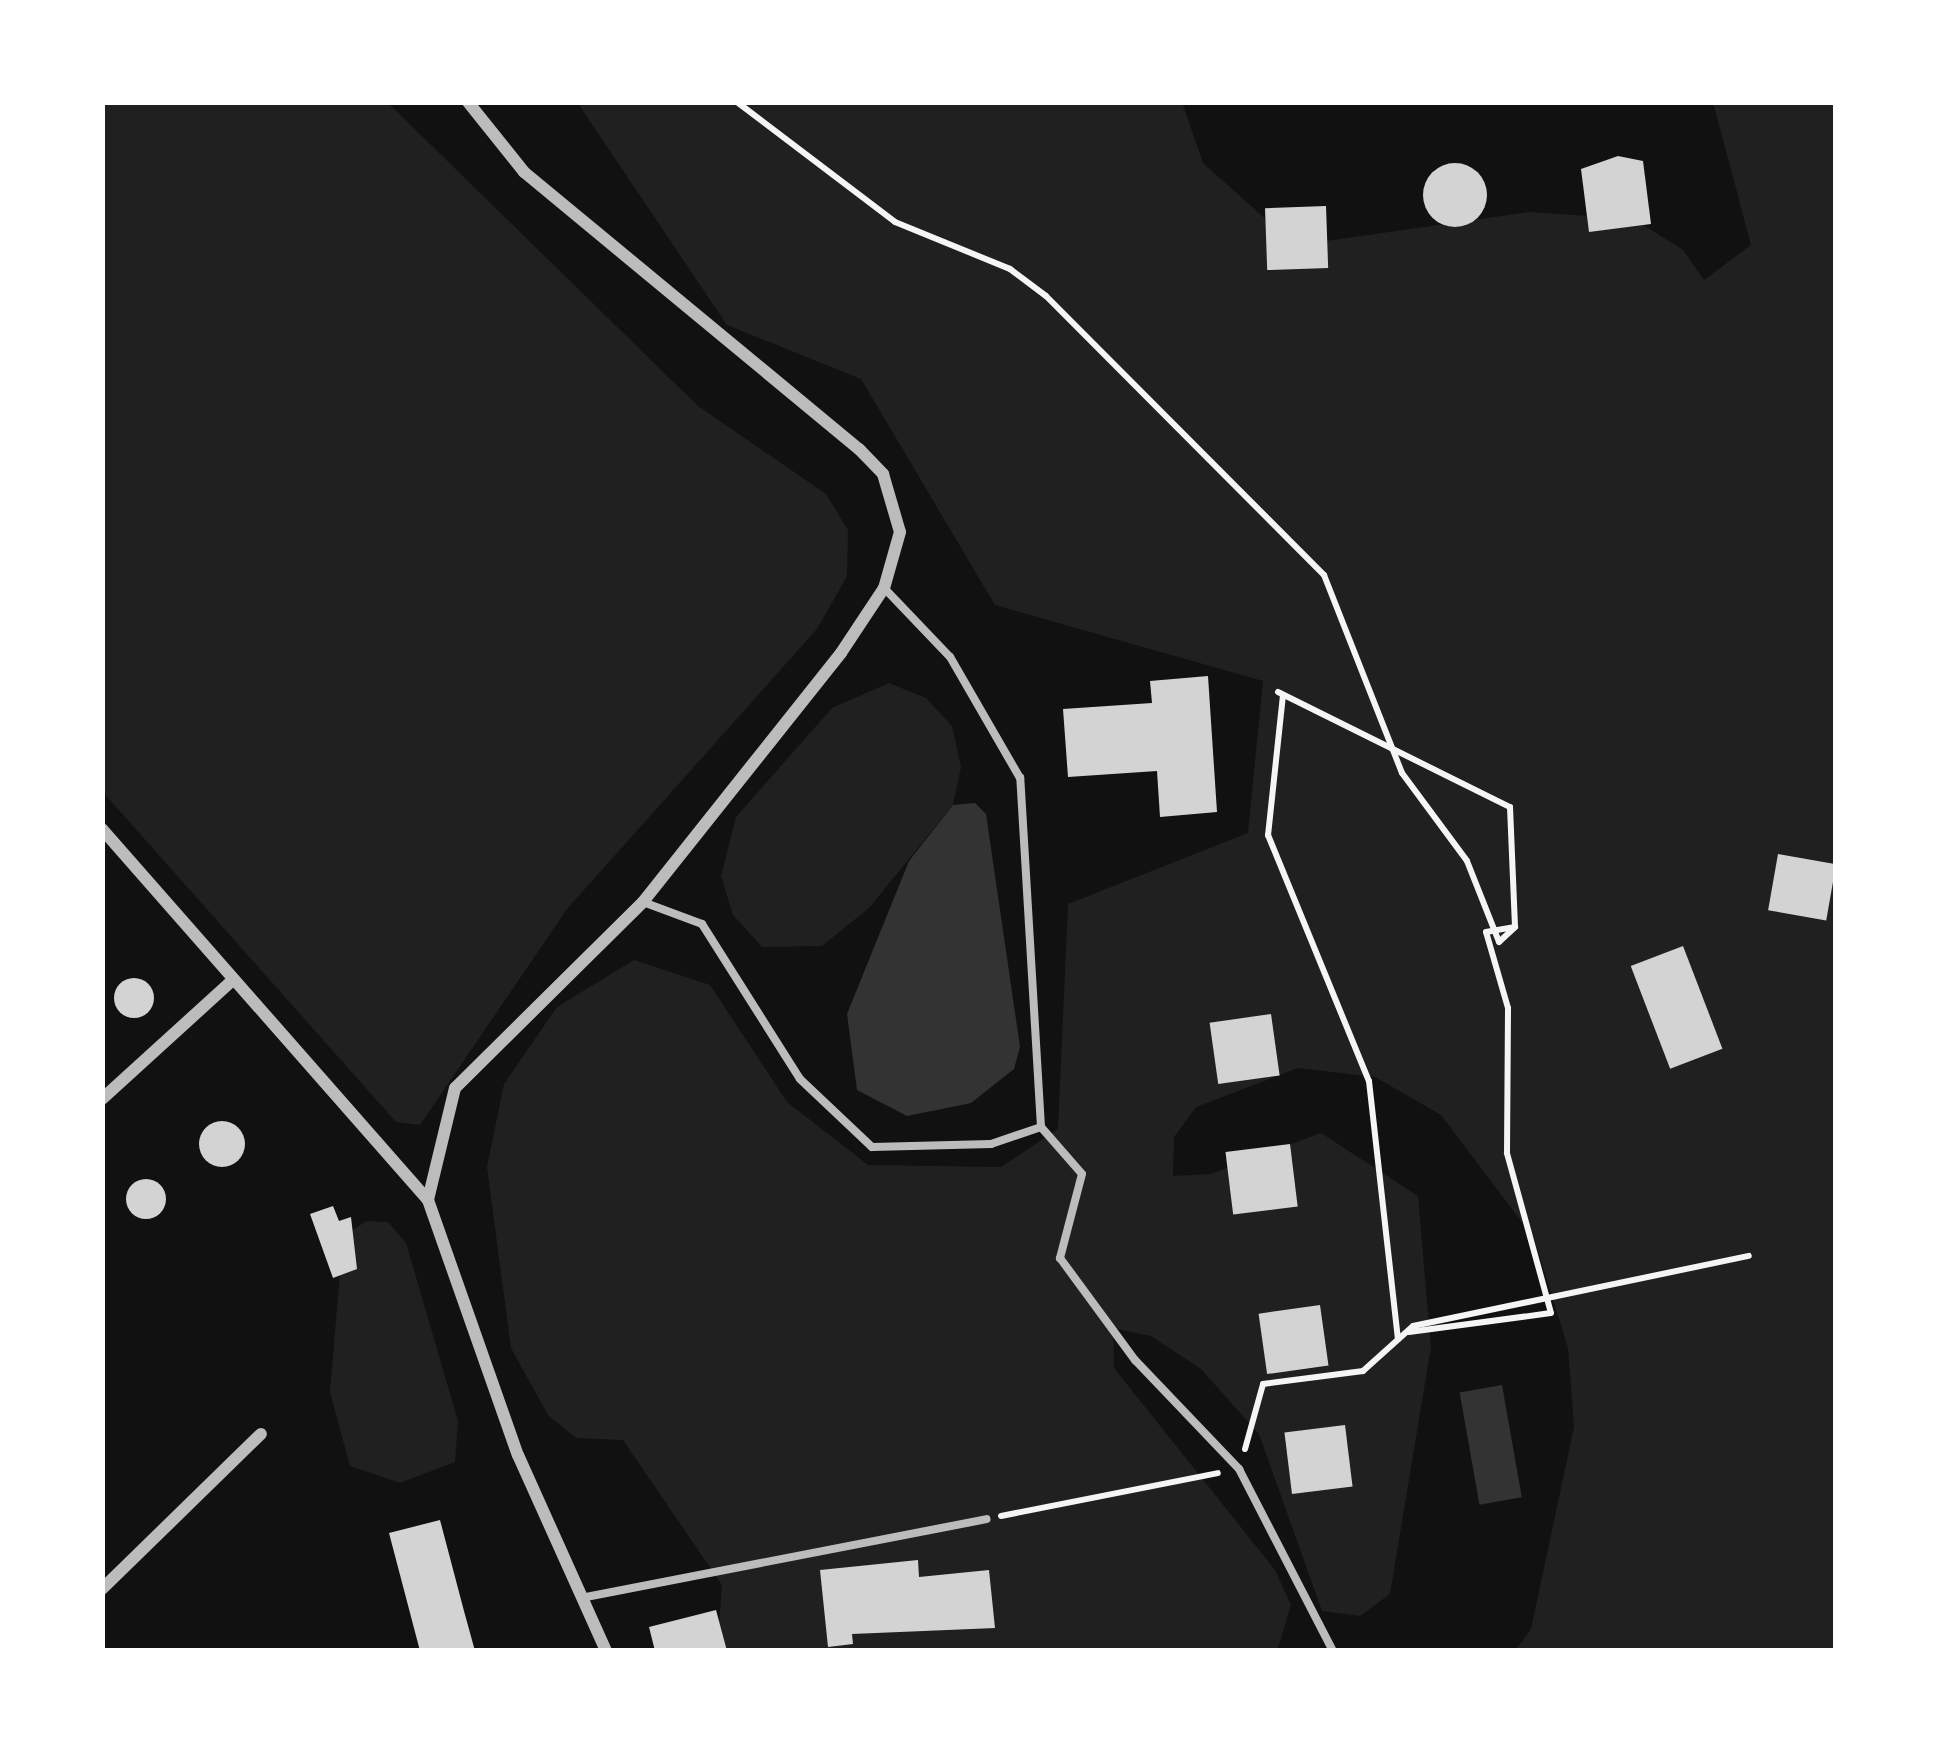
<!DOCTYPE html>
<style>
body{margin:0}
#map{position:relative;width:1938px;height:1753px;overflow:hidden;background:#111;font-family:Rubik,sans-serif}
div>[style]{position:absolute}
.green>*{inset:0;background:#202020}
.water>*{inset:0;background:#333;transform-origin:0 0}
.building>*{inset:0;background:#d3d3d3;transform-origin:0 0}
.round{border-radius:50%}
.path>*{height:6px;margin:-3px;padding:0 3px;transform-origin:3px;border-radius:3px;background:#f5f5f5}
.service>*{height:8px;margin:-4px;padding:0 4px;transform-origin:4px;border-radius:4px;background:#bcbcbc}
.minor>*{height:12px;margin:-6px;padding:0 6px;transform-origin:6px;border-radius:6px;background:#bcbcbc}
span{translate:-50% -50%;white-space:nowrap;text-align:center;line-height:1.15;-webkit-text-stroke:9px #fff;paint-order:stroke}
.frame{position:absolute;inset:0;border:105px solid #fff;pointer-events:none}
</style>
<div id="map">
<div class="green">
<div style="clip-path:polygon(102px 102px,387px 102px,698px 406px,826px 494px,848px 530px,847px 576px,817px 629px,567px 909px,420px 1125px,396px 1122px,102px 791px)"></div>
<div style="clip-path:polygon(577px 102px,1182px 102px,1203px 163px,1269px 222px,1326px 241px,1529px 212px,1634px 219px,1683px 250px,1704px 280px,1751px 245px,1713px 102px,1836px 102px,1836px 1651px,1515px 1651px,1531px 1629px,1574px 1427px,1568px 1348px,1534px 1238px,1441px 1115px,1375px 1077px,1298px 1068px,1196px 1107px,1174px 1137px,1173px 1176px,1211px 1174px,1321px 1133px,1418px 1196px,1431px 1347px,1390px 1594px,1360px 1616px,1322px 1611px,1259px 1434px,1201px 1369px,1151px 1336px,1113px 1328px,1114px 1368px,1275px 1570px,1291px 1605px,1277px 1651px,717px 1651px,722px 1585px,623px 1440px,576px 1438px,548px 1415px,511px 1348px,487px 1167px,504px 1084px,557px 1007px,634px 960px,710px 985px,787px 1102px,868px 1165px,1001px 1167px,1058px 1129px,1068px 904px,1248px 833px,1263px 681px,995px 605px,861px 379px,727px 325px)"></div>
<div style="clip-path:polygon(889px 683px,926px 698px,952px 726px,961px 767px,953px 805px,869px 908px,822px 946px,762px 947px,733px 915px,721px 876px,736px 817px,832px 708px)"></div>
<div style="clip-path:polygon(366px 1221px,388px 1222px,406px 1243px,458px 1421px,455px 1462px,400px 1483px,350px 1466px,330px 1392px,343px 1237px)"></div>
</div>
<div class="water">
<div style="clip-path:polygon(975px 803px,986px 814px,1020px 1047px,1014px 1069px,971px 1103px,907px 1116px,857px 1090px,847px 1014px,909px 861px,953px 805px)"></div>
<div style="left:1502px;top:1385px;width:114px;height:43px;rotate:80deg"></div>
</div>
<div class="building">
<div style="clip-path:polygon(1618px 156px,1643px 161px,1651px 224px,1589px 232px,1581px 169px)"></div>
<div class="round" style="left:1423px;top:163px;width:64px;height:64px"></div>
<div style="left:1326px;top:206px;width:62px;height:61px;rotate:88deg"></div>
<div style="clip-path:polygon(1208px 676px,1217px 812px,1160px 817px,1157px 771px,1068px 777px,1063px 709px,1152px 703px,1150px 681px)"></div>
<div style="left:1778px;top:854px;width:59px;height:57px;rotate:10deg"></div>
<div style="left:1683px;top:946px;width:110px;height:56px;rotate:69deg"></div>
<div class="round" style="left:114px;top:978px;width:40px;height:40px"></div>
<div style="left:1271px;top:1014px;width:62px;height:62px;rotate:82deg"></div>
<div class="round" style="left:199px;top:1121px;width:46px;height:46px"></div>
<div style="left:1290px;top:1144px;width:63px;height:65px;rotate:83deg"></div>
<div class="round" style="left:126px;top:1179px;width:40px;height:40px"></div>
<div style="clip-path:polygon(333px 1206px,339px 1221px,351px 1217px,357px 1269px,333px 1278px,310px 1214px)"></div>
<div style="left:1320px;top:1305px;width:61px;height:62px;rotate:82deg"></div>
<div style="left:1345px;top:1425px;width:62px;height:61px;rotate:83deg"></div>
<div style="clip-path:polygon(440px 1520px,464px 1611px,475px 1651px,420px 1651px,389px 1533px)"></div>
<div style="clip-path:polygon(918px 1560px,919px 1577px,989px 1570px,995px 1628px,852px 1634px,853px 1644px,828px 1647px,820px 1570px)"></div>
<div style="clip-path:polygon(716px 1610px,727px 1651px,655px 1651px,649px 1627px)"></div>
</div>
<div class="path">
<div style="left:737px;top:102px;width:198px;rotate:37.2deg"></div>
<div style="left:895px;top:222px;width:124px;rotate:22.2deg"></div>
<div style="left:1010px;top:269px;width:45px;rotate:36.9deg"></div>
<div style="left:1046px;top:296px;width:394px;rotate:45.1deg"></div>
<div style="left:1324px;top:575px;width:213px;rotate:68.5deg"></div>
<div style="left:1402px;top:773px;width:109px;rotate:53.5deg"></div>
<div style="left:1467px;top:861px;width:87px;rotate:68.4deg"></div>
<div style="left:1499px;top:942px;width:22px;rotate:-43deg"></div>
<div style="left:1278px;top:692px;width:259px;rotate:26.4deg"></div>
<div style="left:1510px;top:807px;width:120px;rotate:87.6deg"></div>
<div style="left:1283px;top:695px;width:141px;rotate:96.1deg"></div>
<div style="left:1268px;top:835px;width:266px;rotate:67.7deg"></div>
<div style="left:1369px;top:1081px;width:260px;rotate:83.6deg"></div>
<div style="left:1409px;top:1332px;width:143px;rotate:-7.6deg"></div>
<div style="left:1551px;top:1313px;width:166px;rotate:-105.4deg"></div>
<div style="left:1507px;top:1153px;width:145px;rotate:-89.6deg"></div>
<div style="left:1508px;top:1008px;width:79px;rotate:-106.1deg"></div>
<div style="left:1486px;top:932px;width:28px;rotate:-10deg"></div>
<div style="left:1245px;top:1449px;width:67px;rotate:-74.5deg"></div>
<div style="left:1263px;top:1384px;width:101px;rotate:-7.4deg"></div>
<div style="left:1363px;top:1371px;width:67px;rotate:-42deg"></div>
<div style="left:1413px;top:1326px;width:343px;rotate:-11.8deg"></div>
<div style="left:1001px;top:1516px;width:221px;rotate:-11.2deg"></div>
</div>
<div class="service">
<div style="left:643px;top:902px;width:63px;rotate:20.4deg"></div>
<div style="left:702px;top:924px;width:183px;rotate:57.7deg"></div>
<div style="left:800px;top:1079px;width:99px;rotate:43.4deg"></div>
<div style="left:872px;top:1147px;width:119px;rotate:-1.4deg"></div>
<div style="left:991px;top:1144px;width:53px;rotate:-18.8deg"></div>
<div style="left:1041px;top:1127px;width:350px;rotate:-93.4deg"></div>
<div style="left:1020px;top:778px;width:140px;rotate:-120deg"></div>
<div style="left:950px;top:657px;width:95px;rotate:-133.7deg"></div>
<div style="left:1041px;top:1127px;width:62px;rotate:48.9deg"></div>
<div style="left:1082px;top:1174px;width:87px;rotate:104.7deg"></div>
<div style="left:1060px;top:1258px;width:127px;rotate:53.7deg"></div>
<div style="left:1135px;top:1360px;width:151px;rotate:46.3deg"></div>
<div style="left:1239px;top:1469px;width:205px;rotate:62.7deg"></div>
<div style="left:586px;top:1597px;width:408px;rotate:-11deg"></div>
</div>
<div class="minor">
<div style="left:468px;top:102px;width:90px;rotate:51.3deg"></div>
<div style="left:524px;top:172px;width:435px;rotate:39.6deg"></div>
<div style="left:859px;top:449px;width:35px;rotate:46deg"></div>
<div style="left:883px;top:474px;width:60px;rotate:73.7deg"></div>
<div style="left:900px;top:532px;width:58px;rotate:105.9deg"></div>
<div style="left:884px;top:588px;width:78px;rotate:123.5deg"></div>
<div style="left:841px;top:653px;width:318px;rotate:128.5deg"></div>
<div style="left:643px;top:902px;width:264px;rotate:135.3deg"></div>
<div style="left:455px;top:1088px;width:115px;rotate:103.6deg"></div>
<div style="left:428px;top:1200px;width:270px;rotate:70.6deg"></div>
<div style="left:518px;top:1455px;width:215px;rotate:65.8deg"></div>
<div style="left:102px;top:829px;width:494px;rotate:48.7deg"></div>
<div style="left:102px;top:1099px;width:177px;rotate:-42.3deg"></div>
<div style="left:102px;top:1589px;width:222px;rotate:-44.3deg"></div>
</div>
<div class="frame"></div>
</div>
